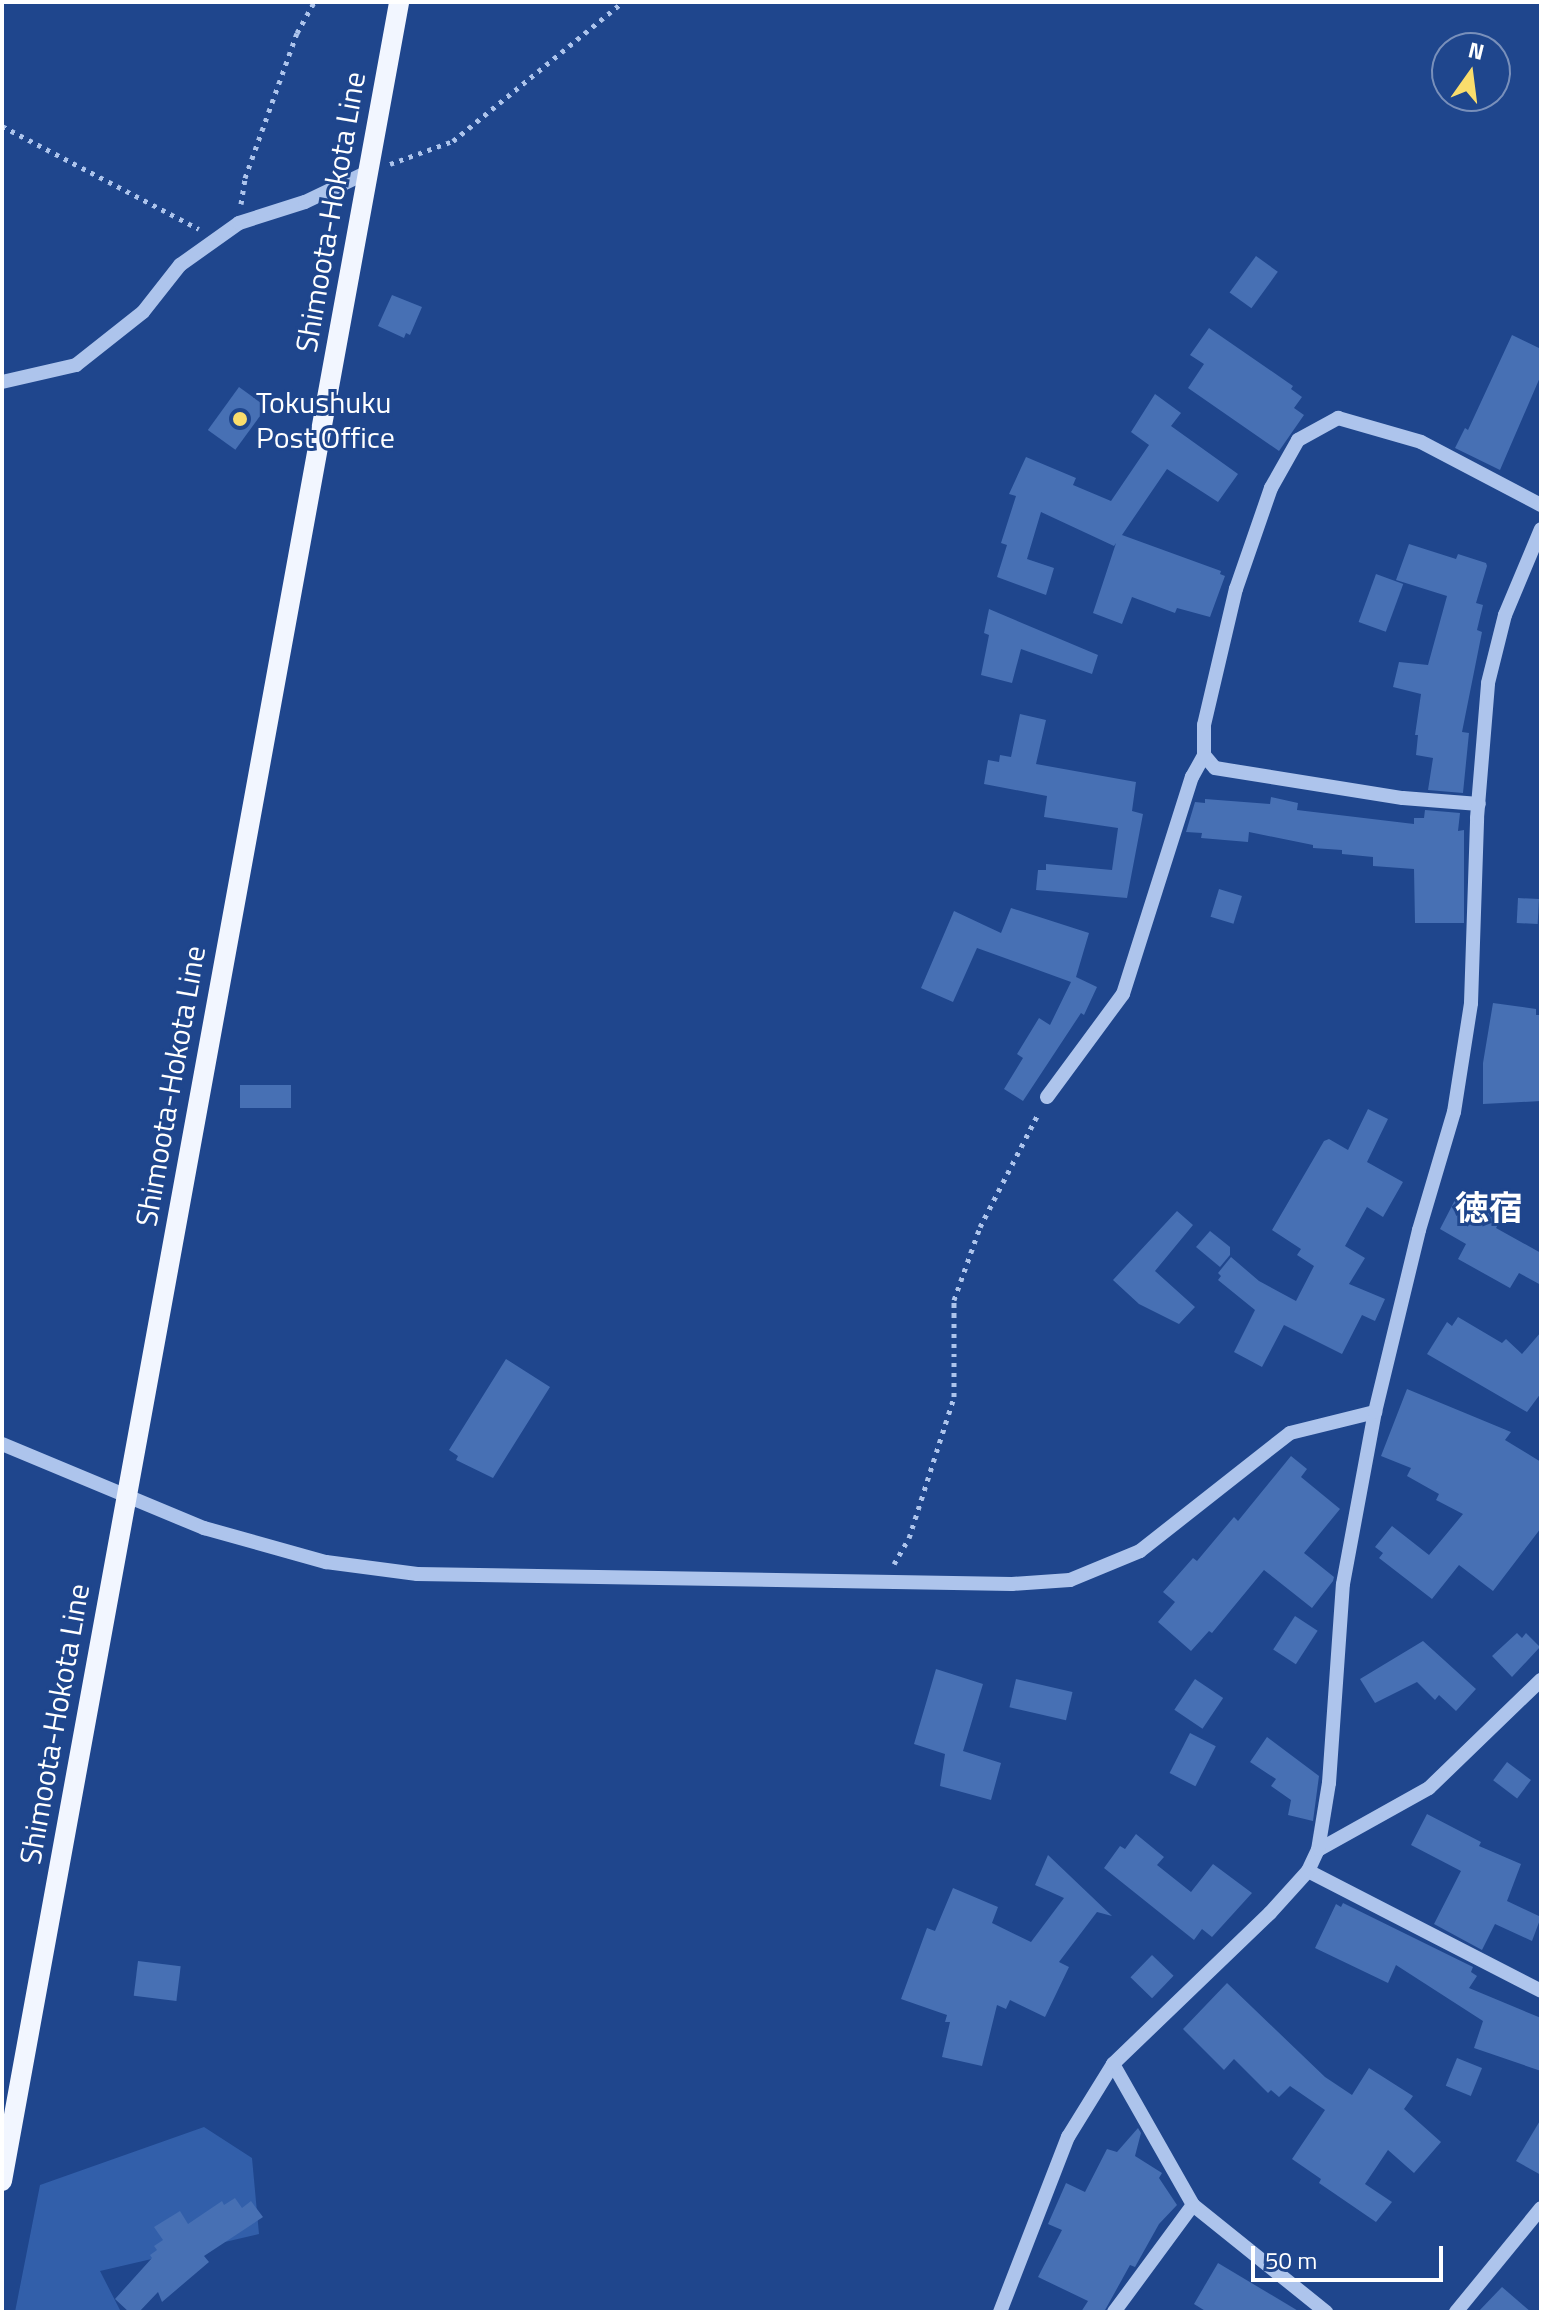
<!DOCTYPE html>
<meta charset="utf-8">
<style>
body{margin:0}
#map{position:relative;width:1543px;height:2314px;overflow:hidden;background:#1f468d;font-family:"Titillium Web","Noto Sans JP",sans-serif}
div>[style]{position:absolute}
.green>*{inset:0;background:#325faa}
.building>*{inset:0;background:#4770b4;transform-origin:0 0}
.path>*{height:5px;margin-top:-2.5px;transform-origin:0;background:repeating-linear-gradient(90deg,#adc4ec 0 4px,transparent 0 10px)}
.minor>*{height:14px;margin:-7px;padding:0 7px;transform-origin:7px;border-radius:7px;background:#adc4ec}
.major>*{height:20px;margin:-10px;padding:0 10px;transform-origin:10px;border-radius:10px;background:#f2f6ff}
.dots>*{width:22px;height:22px;translate:-50% -50%;box-sizing:border-box;border:4px solid #1f468d;border-radius:50%}
span{translate:-50% -50%;white-space:nowrap;text-align:center;line-height:1.15;-webkit-text-stroke:6px #1f468d;paint-order:stroke}
.street-label{font-size:30px;color:#fff}
.poi-label{font-size:30px;color:#fff}
.left{translate:0 -50%;text-align:left}
.quarter-label{font-size:34px;color:#fff;font-weight:700}
.frame{position:absolute;inset:0;border:4px solid #fff;pointer-events:none}
.north{position:absolute;left:1431px;top:32px;width:80px;height:80px;box-sizing:border-box;background:#1f468d;border:2px solid #7990bb;border-radius:50%;rotate:14deg;font-size:22px;font-weight:700;line-height:32px;text-align:center;color:#fff}
.north::after{content:'';display:block;margin:auto;width:28px;height:36px;background:#fadd6c;clip-path:polygon(50% 0,100% 100%,50% 72%,0 100%)}
.scale{position:absolute;left:1251px;top:2246px;width:192px;height:36px;box-sizing:border-box;border:4px solid #fff;border-top:0;padding-left:10px;font-size:24px;line-height:28px;white-space:nowrap;color:#fff;-webkit-text-stroke:6px #1f468d;paint-order:stroke}
</style>
<div id="map">
<div class="green">
<div style="clip-path:polygon(204px 2127px,252px 2158px,259px 2234px,100px 2271px,121px 2312px,15px 2312px,40px 2185px)"></div>
</div>
<div class="building">
<div style="left:1256px;top:256px;width:27px;height:45px;rotate:36deg"></div>
<div style="clip-path:polygon(392px 295px,422px 307px,410px 335px,406px 333px,404px 338px,378px 326px)"></div>
<div style="clip-path:polygon(1209px 328px,1293px 386px,1291px 389px,1302px 397px,1294px 408px,1304px 415px,1279px 451px,1188px 388px,1204px 364px,1190px 355px)"></div>
<div style="clip-path:polygon(1512px 335px,1541px 349px,1541px 375px,1500px 470px,1455px 448px,1465px 428px,1468px 430px)"></div>
<div style="left:239px;top:387px;width:34px;height:53px;rotate:36deg"></div>
<div style="clip-path:polygon(1155px 394px,1181px 413px,1171px 426px,1238px 474px,1218px 502px,1167px 469px,1122px 535px,1221px 571px,1220px 574px,1225px 576px,1210px 617px,1177px 608px,1175px 613px,1132px 597px,1122px 624px,1093px 613px,1116px 543px,1114px 546px,1041px 512px,1027px 559px,1054px 568px,1046px 595px,997px 577px,1007px 545px,1001px 543px,1016px 496px,1009px 494px,1026px 457px,1076px 478px,1073px 485px,1111px 501px,1149px 445px,1131px 432px)"></div>
<div style="clip-path:polygon(1409px 544px,1456px 559px,1458px 554px,1486px 563px,1487px 566px,1476px 603px,1483px 605px,1477px 630px,1482px 632px,1462px 732px,1469px 733px,1463px 793px,1428px 790px,1433px 758px,1416px 755px,1418px 735px,1415px 735px,1421px 694px,1393px 687px,1399px 662px,1428px 665px,1447px 596px,1396px 580px)"></div>
<div style="left:1376px;top:574px;width:29px;height:51px;rotate:20deg"></div>
<div style="clip-path:polygon(989px 609px,1098px 655px,1092px 674px,1021px 649px,1012px 683px,981px 675px,989px 635px,984px 633px)"></div>
<div style="clip-path:polygon(1020px 714px,1046px 720px,1036px 764px,1136px 782px,1132px 811px,1143px 814px,1127px 898px,1036px 890px,1038px 870px,1046px 870px,1046px 864px,1112px 870px,1118px 828px,1044px 817px,1047px 796px,984px 784px,988px 760px,999px 762px,1000px 755px,1011px 757px)"></div>
<div style="clip-path:polygon(1271px 797px,1298px 803px,1297px 810px,1414px 824px,1414px 818px,1424px 818px,1425px 810px,1460px 813px,1458px 831px,1464px 830px,1464px 923px,1415px 923px,1414px 869px,1373px 866px,1373px 857px,1342px 854px,1342px 850px,1313px 848px,1313px 845px,1249px 832px,1248px 842px,1201px 838px,1202px 833px,1186px 832px,1195px 802px,1205px 803px,1205px 799px,1270px 804px)"></div>
<div style="left:1219px;top:889px;width:24px;height:29px;rotate:17deg"></div>
<div style="left:1518px;top:898px;width:21px;height:25px;rotate:3deg"></div>
<div style="clip-path:polygon(1011px 908px,1089px 933px,1076px 977px,1097px 987px,1084px 1015px,1081px 1013px,1023px 1101px,1004px 1089px,1023px 1058px,1017px 1054px,1039px 1018px,1050px 1025px,1071px 982px,977px 948px,953px 1002px,921px 988px,954px 911px,1001px 933px)"></div>
<div style="clip-path:polygon(1493px 1003px,1536px 1009px,1536px 1015px,1541px 1015px,1541px 1101px,1483px 1104px,1483px 1063px)"></div>
<div style="left:240px;top:1085px;width:51px;height:23px"></div>
<div style="clip-path:polygon(1368px 1109px,1388px 1119px,1367px 1162px,1403px 1182px,1383px 1217px,1367px 1207px,1345px 1246px,1365px 1258px,1349px 1284px,1385px 1299px,1375px 1321px,1362px 1315px,1342px 1354px,1284px 1325px,1262px 1367px,1234px 1352px,1255px 1310px,1218px 1280px,1221px 1276px,1218px 1273px,1231px 1257px,1259px 1281px,1296px 1301px,1314px 1266px,1297px 1255px,1301px 1249px,1272px 1230px,1324px 1141px,1329px 1139px,1348px 1150px)"></div>
<div style="clip-path:polygon(1468px 1197px,1503px 1216px,1496px 1228px,1541px 1253px,1541px 1285px,1519px 1273px,1510px 1288px,1458px 1259px,1466px 1244px,1440px 1229px,1456px 1198px,1465px 1202px)"></div>
<div style="clip-path:polygon(1177px 1211px,1193px 1225px,1155px 1271px,1195px 1307px,1179px 1324px,1139px 1304px,1113px 1280px)"></div>
<div style="clip-path:polygon(1210px 1231px,1230px 1247px,1230px 1255px,1220px 1267px,1196px 1247px)"></div>
<div style="clip-path:polygon(1458px 1317px,1502px 1343px,1506px 1339px,1522px 1354px,1541px 1332px,1541px 1393px,1527px 1412px,1427px 1354px,1447px 1322px,1452px 1326px)"></div>
<div style="clip-path:polygon(506px 1359px,550px 1387px,493px 1478px,456px 1460px,458px 1456px,449px 1450px)"></div>
<div style="clip-path:polygon(1407px 1389px,1511px 1432px,1505px 1440px,1541px 1462px,1541px 1528px,1493px 1591px,1459px 1565px,1432px 1599px,1379px 1558px,1383px 1553px,1375px 1547px,1392px 1526px,1429px 1555px,1463px 1514px,1436px 1500px,1439px 1494px,1407px 1476px,1411px 1468px,1381px 1456px)"></div>
<div style="clip-path:polygon(1291px 1456px,1307px 1469px,1301px 1477px,1340px 1509px,1304px 1553px,1334px 1577px,1333px 1581px,1312px 1608px,1264px 1570px,1212px 1633px,1209px 1631px,1191px 1651px,1158px 1622px,1175px 1602px,1163px 1592px,1193px 1558px,1197px 1561px,1234px 1517px,1238px 1521px)"></div>
<div style="left:1295px;top:1616px;width:27px;height:40px;rotate:33deg"></div>
<div style="clip-path:polygon(1517px 1633px,1522px 1638px,1526px 1633px,1540px 1647px,1512px 1677px,1492px 1656px)"></div>
<div style="clip-path:polygon(1423px 1641px,1476px 1689px,1456px 1711px,1439px 1695px,1435px 1700px,1417px 1682px,1375px 1703px,1360px 1679px)"></div>
<div style="clip-path:polygon(936px 1669px,983px 1684px,963px 1751px,1001px 1763px,991px 1800px,940px 1786px,945px 1754px,914px 1744px)"></div>
<div style="left:1016px;top:1679px;width:58px;height:29px;rotate:13deg"></div>
<div style="left:1195px;top:1679px;width:34px;height:37px;rotate:34deg"></div>
<div style="left:1190px;top:1733px;width:29px;height:45px;rotate:27deg"></div>
<div style="clip-path:polygon(1267px 1737px,1319px 1776px,1313px 1821px,1288px 1815px,1291px 1800px,1271px 1786px,1276px 1779px,1250px 1762px)"></div>
<div style="left:1507px;top:1762px;width:30px;height:23px;rotate:37deg"></div>
<div style="clip-path:polygon(1427px 1814px,1481px 1842px,1479px 1846px,1521px 1864px,1507px 1901px,1541px 1917px,1532px 1941px,1495px 1924px,1482px 1950px,1434px 1924px,1461px 1871px,1411px 1845px)"></div>
<div style="clip-path:polygon(1136px 1834px,1164px 1857px,1157px 1865px,1191px 1892px,1213px 1864px,1252px 1893px,1212px 1937px,1202px 1929px,1194px 1940px,1104px 1868px,1120px 1846px,1125px 1849px)"></div>
<div style="clip-path:polygon(1048px 1855px,1112px 1916px,1097px 1912px,1059px 1962px,1069px 1967px,1045px 2017px,1010px 2000px,1006px 2009px,997px 2005px,982px 2066px,942px 2057px,950px 2022px,945px 2022px,947px 2015px,901px 1999px,927px 1928px,935px 1931px,953px 1888px,998px 1907px,992px 1923px,1031px 1942px,1064px 1898px,1035px 1885px)"></div>
<div style="clip-path:polygon(1343px 1903px,1473px 1967px,1471px 1972px,1477px 1976px,1469px 1988px,1541px 2018px,1541px 2071px,1474px 2048px,1483px 2021px,1396px 1965px,1388px 1983px,1315px 1948px,1336px 1904px,1341px 1907px)"></div>
<div style="left:1152px;top:1955px;width:30px;height:31px;rotate:44deg"></div>
<div style="left:138px;top:1961px;width:43px;height:35px;rotate:7deg"></div>
<div style="clip-path:polygon(1227px 1983px,1325px 2077px,1352px 2095px,1369px 2068px,1413px 2096px,1404px 2109px,1441px 2142px,1414px 2173px,1388px 2150px,1365px 2184px,1392px 2202px,1376px 2222px,1319px 2183px,1321px 2179px,1292px 2159px,1325px 2110px,1290px 2086px,1279px 2097px,1271px 2090px,1268px 2093px,1234px 2059px,1224px 2070px,1183px 2029px)"></div>
<div style="left:1457px;top:2058px;width:27px;height:30px;rotate:22deg"></div>
<div style="clip-path:polygon(1541px 2119px,1541px 2175px,1516px 2161px)"></div>
<div style="clip-path:polygon(1138px 2128px,1141px 2133px,1135px 2156px,1162px 2173px,1159px 2178px,1177px 2205px,1159px 2224px,1135px 2267px,1130px 2265px,1104px 2312px,1081px 2312px,1088px 2301px,1038px 2277px,1062px 2230px,1048px 2224px,1066px 2183px,1085px 2192px,1107px 2149px,1117px 2152px)"></div>
<div style="clip-path:polygon(235px 2198px,242px 2208px,251px 2201px,263px 2217px,204px 2256px,209px 2262px,162px 2302px,158px 2292px,139px 2312px,129px 2312px,115px 2299px,152px 2258px,150px 2255px,157px 2250px,154px 2246px,163px 2240px,154px 2227px,180px 2211px,188px 2224px,222px 2201px,224px 2205px)"></div>
<div style="clip-path:polygon(1218px 2263px,1300px 2312px,1207px 2312px,1194px 2304px)"></div>
<div style="clip-path:polygon(1502px 2287px,1531px 2312px,1478px 2312px)"></div>
</div>
<div class="path">
<div style="left:2px;top:126px;width:222px;rotate:27.6deg"></div>
<div style="left:390px;top:164px;width:67px;rotate:-20.1deg"></div>
<div style="left:453px;top:141px;width:220px;rotate:-39.3deg"></div>
<div style="left:241px;top:204px;width:26px;rotate:-81deg"></div>
<div style="left:245px;top:178px;width:154px;rotate:-70.3deg"></div>
<div style="left:297px;top:33px;width:35px;rotate:-61deg"></div>
<div style="left:894px;top:1564px;width:30px;rotate:-60deg"></div>
<div style="left:909px;top:1538px;width:148px;rotate:-72.3deg"></div>
<div style="left:954px;top:1397px;width:97px;rotate:-90deg"></div>
<div style="left:954px;top:1300px;width:77px;rotate:-70.4deg"></div>
<div style="left:980px;top:1227px;width:129px;rotate:-62.8deg"></div>
</div>
<div class="minor">
<div style="left:2px;top:382px;width:76px;rotate:-12.9deg"></div>
<div style="left:76px;top:365px;width:85px;rotate:-38.3deg"></div>
<div style="left:143px;top:312px;width:60px;rotate:-51.8deg"></div>
<div style="left:180px;top:265px;width:72px;rotate:-35.4deg"></div>
<div style="left:239px;top:223px;width:69px;rotate:-17.7deg"></div>
<div style="left:305px;top:202px;width:70px;rotate:-25.5deg"></div>
<div style="left:1204px;top:755px;width:17px;rotate:50deg"></div>
<div style="left:1215px;top:768px;width:190px;rotate:9.1deg"></div>
<div style="left:1403px;top:798px;width:76px;rotate:4.5deg"></div>
<div style="left:1047px;top:1097px;width:128px;rotate:-53.6deg"></div>
<div style="left:1123px;top:994px;width:228px;rotate:-72.4deg"></div>
<div style="left:1192px;top:777px;width:25px;rotate:-61deg"></div>
<div style="left:1204px;top:755px;width:30px;rotate:-90deg"></div>
<div style="left:1204px;top:725px;width:140px;rotate:-76.8deg"></div>
<div style="left:1236px;top:589px;width:107px;rotate:-70.9deg"></div>
<div style="left:1271px;top:488px;width:55px;rotate:-60.6deg"></div>
<div style="left:1298px;top:440px;width:46px;rotate:-28.8deg"></div>
<div style="left:1338px;top:418px;width:86px;rotate:16.1deg"></div>
<div style="left:1421px;top:442px;width:136px;rotate:27.7deg"></div>
<div style="left:2px;top:1444px;width:219px;rotate:22.6deg"></div>
<div style="left:204px;top:1528px;width:127px;rotate:15.6deg"></div>
<div style="left:326px;top:1562px;width:92px;rotate:7.5deg"></div>
<div style="left:417px;top:1574px;width:595px;rotate:0.96deg"></div>
<div style="left:1012px;top:1584px;width:58px;rotate:-3.9deg"></div>
<div style="left:1070px;top:1580px;width:76px;rotate:-22.5deg"></div>
<div style="left:1140px;top:1551px;width:191px;rotate:-38.2deg"></div>
<div style="left:1290px;top:1433px;width:88px;rotate:-13.9deg"></div>
<div style="left:1318px;top:1850px;width:127px;rotate:-29.2deg"></div>
<div style="left:1429px;top:1788px;width:156px;rotate:-44deg"></div>
<div style="left:1308px;top:1871px;width:262px;rotate:27.2deg"></div>
<div style="left:1113px;top:2064px;width:162px;rotate:60.4deg"></div>
<div style="left:1193px;top:2205px;width:171px;rotate:38.8deg"></div>
<div style="left:1000px;top:2312px;width:188px;rotate:-68.8deg"></div>
<div style="left:1068px;top:2137px;width:86px;rotate:-58.3deg"></div>
<div style="left:1113px;top:2064px;width:218px;rotate:-43.9deg"></div>
<div style="left:1270px;top:1913px;width:57px;rotate:-47.9deg"></div>
<div style="left:1308px;top:1871px;width:23px;rotate:-65deg"></div>
<div style="left:1318px;top:1850px;width:68px;rotate:-80.7deg"></div>
<div style="left:1329px;top:1783px;width:199px;rotate:-86deg"></div>
<div style="left:1343px;top:1584px;width:175px;rotate:-79.5deg"></div>
<div style="left:1375px;top:1412px;width:187px;rotate:-76.4deg"></div>
<div style="left:1419px;top:1230px;width:123px;rotate:-73.5deg"></div>
<div style="left:1454px;top:1112px;width:110px;rotate:-81.1deg"></div>
<div style="left:1471px;top:1003px;width:185px;rotate:-88.1deg"></div>
<div style="left:1477px;top:818px;width:135px;rotate:-85.3deg"></div>
<div style="left:1488px;top:683px;width:70px;rotate:-76deg"></div>
<div style="left:1505px;top:615px;width:93px;rotate:-67.3deg"></div>
<div style="left:1114px;top:2312px;width:133px;rotate:-53.6deg"></div>
<div style="left:1456px;top:2312px;width:134px;rotate:-50.7deg"></div>
</div>
<div class="major">
<div style="left:2px;top:2181px;width:2215px;rotate:-79.67deg"></div>
</div>
<div class="dots">
<div style="left:240px;top:419px;background:#fadd6c"></div>
</div>
<div class="street-label">
<span style="left:330px;top:212px;rotate:-80deg">Shimoota-Hokota Line</span>
<span style="left:170px;top:1086px;rotate:-80deg">Shimoota-Hokota Line</span>
<span style="left:54px;top:1724px;rotate:-80deg">Shimoota-Hokota Line</span>
</div>
<div class="poi-label">
<span class="left" style="left:256px;top:419px">Tokushuku<br>Post Office</span>
</div>
<div class="quarter-label">
<span style="left:1489px;top:1208px">徳宿</span>
</div>
<div class="frame"></div>
<div class="north">N</div>
<div class="scale">50 m</div>
</div>
